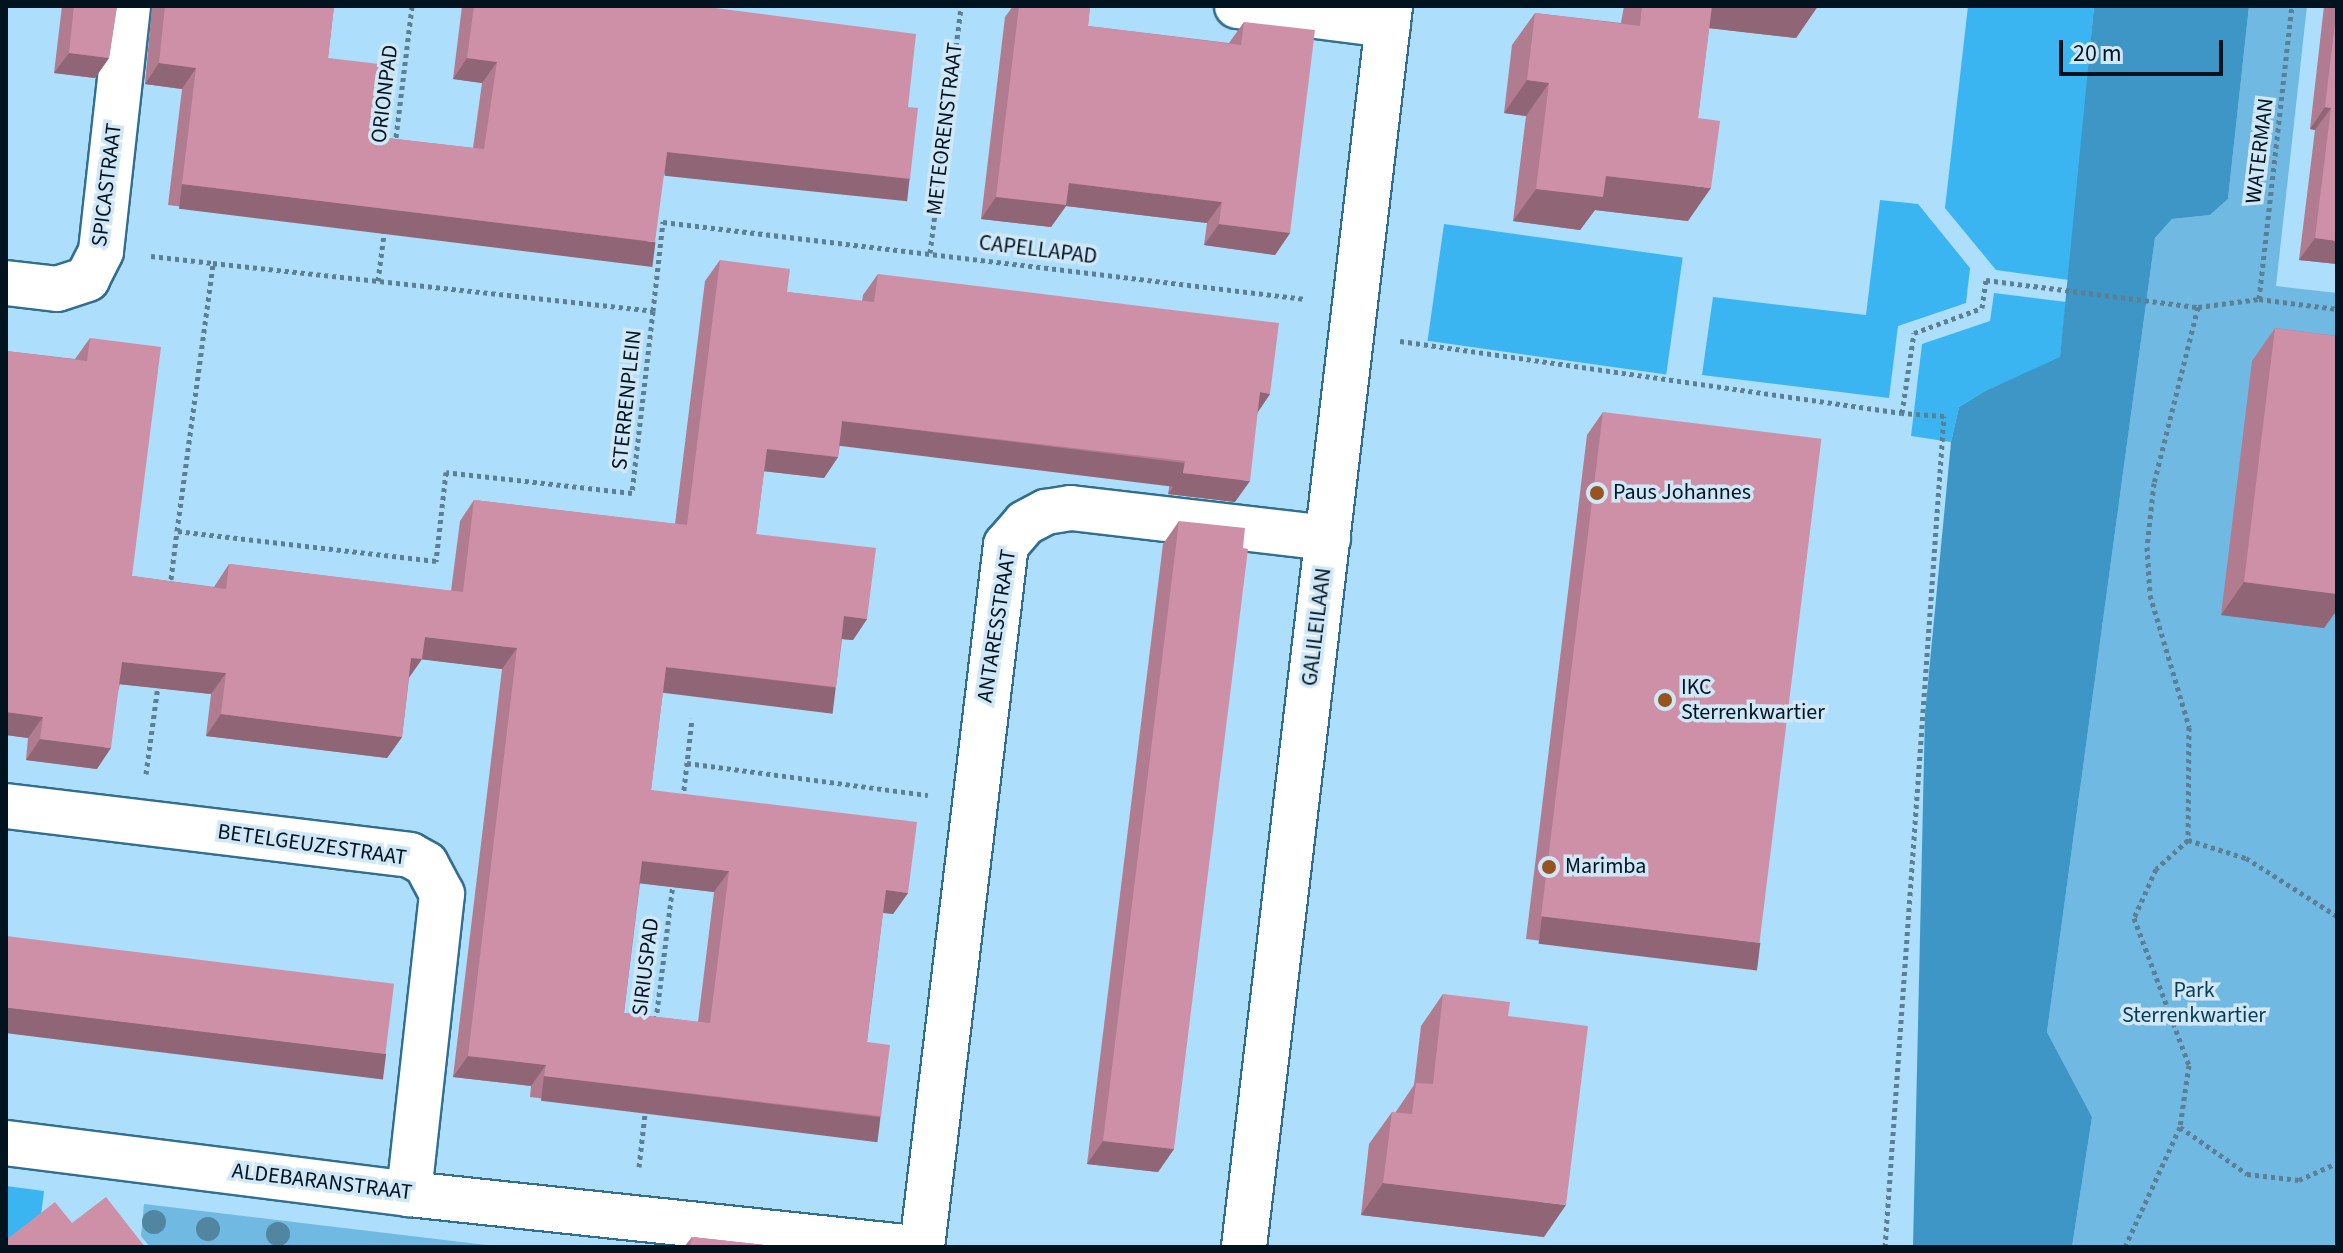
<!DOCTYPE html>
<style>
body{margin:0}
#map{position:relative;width:2343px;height:1253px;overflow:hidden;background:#addefb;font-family:"Source Sans 3",sans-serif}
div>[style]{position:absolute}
.green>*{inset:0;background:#6fb9e3}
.forest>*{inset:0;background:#3bb5f2;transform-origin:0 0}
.water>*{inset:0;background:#3d96c5}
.path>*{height:5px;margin-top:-2.5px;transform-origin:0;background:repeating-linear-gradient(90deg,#5c7f94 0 4px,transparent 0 8px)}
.roads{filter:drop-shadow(2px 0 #326e8f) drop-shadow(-2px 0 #326e8f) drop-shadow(0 2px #326e8f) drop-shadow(0 -2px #326e8f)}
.street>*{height:44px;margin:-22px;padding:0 22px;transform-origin:22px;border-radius:22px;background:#fff}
.trees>*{width:24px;height:24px;margin:-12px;border-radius:50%;background:#52859f}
.wall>*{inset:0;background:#b17c90}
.shaded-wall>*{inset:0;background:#906575;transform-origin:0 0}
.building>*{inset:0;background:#ce90a7;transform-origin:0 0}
.dots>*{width:22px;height:22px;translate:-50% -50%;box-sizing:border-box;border:4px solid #cfe7f6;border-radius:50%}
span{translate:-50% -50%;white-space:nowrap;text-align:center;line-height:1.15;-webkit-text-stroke:7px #cfe7f6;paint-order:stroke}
.street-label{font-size:22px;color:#00131f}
.poi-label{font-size:22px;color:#00131f}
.left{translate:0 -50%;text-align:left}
.park-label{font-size:22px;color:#073c54}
.frame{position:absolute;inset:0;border:8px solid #00131f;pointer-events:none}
.scale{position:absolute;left:2059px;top:40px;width:164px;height:36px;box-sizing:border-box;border:4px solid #00131f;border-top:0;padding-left:10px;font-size:24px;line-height:28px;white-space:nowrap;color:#00131f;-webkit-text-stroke:6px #cfe7f6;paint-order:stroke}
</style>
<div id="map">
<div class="green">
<div style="clip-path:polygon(2249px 6px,2307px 6px,2276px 286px,2337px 293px,2337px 1247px,2072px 1247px,2092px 1117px,2047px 1032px,2155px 238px,2172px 219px,2210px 215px,2228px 199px)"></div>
<div style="clip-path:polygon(144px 1204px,503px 1247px,150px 1247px,141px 1236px)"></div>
</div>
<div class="forest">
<div style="clip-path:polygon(1968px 6px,2094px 6px,2069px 280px,1996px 270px,1945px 208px)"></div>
<div style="clip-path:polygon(1880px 200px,1918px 204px,1970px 268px,1966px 303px,1898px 326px,1889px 398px,1702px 375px,1713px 297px,1866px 315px)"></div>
<div style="left:1444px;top:224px;width:241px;height:118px;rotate:8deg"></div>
<div style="clip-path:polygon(1994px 293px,2066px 302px,2060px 358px,1985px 391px,1959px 407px,1951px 442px,1911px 436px,1922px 344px,1990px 321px)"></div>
<div style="clip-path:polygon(6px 1186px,44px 1191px,40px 1223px,6px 1247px)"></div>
</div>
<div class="water">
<div style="clip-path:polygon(2094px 6px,2249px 6px,2228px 199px,2210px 215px,2172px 219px,2155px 238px,2047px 1032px,2092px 1117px,2072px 1247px,1913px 1247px,1925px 714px,1951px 442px,1959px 407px,1985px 391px,2060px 357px)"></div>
</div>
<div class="path">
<div style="left:395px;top:145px;width:140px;rotate:-83deg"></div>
<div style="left:930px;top:253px;width:249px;rotate:-82.8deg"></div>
<div style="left:151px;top:256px;width:62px;rotate:6.4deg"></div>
<div style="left:378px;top:281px;width:55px;rotate:-82.7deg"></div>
<div style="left:2259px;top:299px;width:295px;rotate:-83.6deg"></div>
<div style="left:2198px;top:307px;width:181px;rotate:104deg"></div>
<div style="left:2154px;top:483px;width:64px;rotate:96.2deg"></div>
<div style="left:2147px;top:547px;width:48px;rotate:86.4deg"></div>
<div style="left:2150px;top:595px;width:138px;rotate:73.5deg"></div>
<div style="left:2189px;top:727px;width:113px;rotate:90.5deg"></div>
<div style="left:2188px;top:840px;width:43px;rotate:137.8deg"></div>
<div style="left:2156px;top:869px;width:54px;rotate:114.2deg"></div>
<div style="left:2134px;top:918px;width:157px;rotate:69.5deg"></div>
<div style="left:2189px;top:1065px;width:63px;rotate:98.3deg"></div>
<div style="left:2180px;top:1127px;width:82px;rotate:35deg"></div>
<div style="left:2247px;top:1174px;width:52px;rotate:6.6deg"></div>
<div style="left:2299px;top:1180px;width:42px;rotate:-24.1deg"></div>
<div style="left:653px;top:311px;width:90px;rotate:-83.6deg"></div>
<div style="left:663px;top:222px;width:647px;rotate:6.84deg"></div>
<div style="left:1400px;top:341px;width:507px;rotate:8.16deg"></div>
<div style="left:1902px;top:413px;width:81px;rotate:-81.5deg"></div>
<div style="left:1914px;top:333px;width:72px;rotate:-20.2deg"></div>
<div style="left:1982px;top:308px;width:28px;rotate:-82deg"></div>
<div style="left:1986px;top:280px;width:214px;rotate:7.3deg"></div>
<div style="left:2198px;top:307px;width:62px;rotate:-7.5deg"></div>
<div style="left:2259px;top:299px;width:79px;rotate:7.3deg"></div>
<div style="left:170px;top:587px;width:56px;rotate:-82.9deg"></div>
<div style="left:177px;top:531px;width:270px;rotate:-82.3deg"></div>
<div style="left:213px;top:263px;width:443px;rotate:6.2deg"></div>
<div style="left:653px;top:311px;width:183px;rotate:96.6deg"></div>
<div style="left:632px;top:493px;width:187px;rotate:-173.6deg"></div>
<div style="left:446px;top:472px;width:90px;rotate:96.4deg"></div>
<div style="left:436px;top:561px;width:261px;rotate:-173.4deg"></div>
<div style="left:687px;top:763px;width:243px;rotate:7.6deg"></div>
<div style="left:146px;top:774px;width:90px;rotate:-82.3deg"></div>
<div style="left:683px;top:798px;width:80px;rotate:-83.5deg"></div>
<div style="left:2188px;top:840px;width:61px;rotate:17.2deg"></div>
<div style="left:2246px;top:858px;width:108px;rotate:32.5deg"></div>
<div style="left:656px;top:1020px;width:138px;rotate:-82.9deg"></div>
<div style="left:639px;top:1167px;width:62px;rotate:-83.6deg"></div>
<div style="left:1885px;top:1247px;width:833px;rotate:-85.94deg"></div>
<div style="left:1944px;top:416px;width:42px;rotate:-175.9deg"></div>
<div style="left:2125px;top:1247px;width:132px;rotate:-65.4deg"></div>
</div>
<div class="roads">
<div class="street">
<div style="left:1237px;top:6px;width:152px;rotate:7.2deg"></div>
<div style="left:6px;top:283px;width:51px;rotate:6.7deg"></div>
<div style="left:57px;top:289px;width:32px;rotate:-18deg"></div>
<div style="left:87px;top:279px;width:31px;rotate:-63deg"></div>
<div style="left:101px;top:251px;width:246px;rotate:-83.7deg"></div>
<div style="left:6px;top:806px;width:407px;rotate:6.9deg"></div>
<div style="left:410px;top:855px;width:18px;rotate:29deg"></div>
<div style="left:426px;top:864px;width:34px;rotate:62deg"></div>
<div style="left:442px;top:894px;width:302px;rotate:96.3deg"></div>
<div style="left:6px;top:1143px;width:406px;rotate:7.2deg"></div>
<div style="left:409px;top:1194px;width:496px;rotate:6.1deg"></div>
<div style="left:922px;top:1247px;width:707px;rotate:-83.18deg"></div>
<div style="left:1006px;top:545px;width:29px;rotate:-49deg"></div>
<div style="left:1025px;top:523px;width:24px;rotate:-28deg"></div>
<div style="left:1046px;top:512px;width:25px;rotate:-9deg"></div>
<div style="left:1071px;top:508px;width:259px;rotate:6.7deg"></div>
<div style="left:1244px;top:1247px;width:1250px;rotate:-83.29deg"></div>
</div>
</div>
<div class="trees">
<div style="left:154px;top:1222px"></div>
<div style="left:208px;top:1229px"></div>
<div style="left:278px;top:1234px"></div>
</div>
<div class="wall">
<div style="clip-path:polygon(62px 6px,117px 6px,109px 58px,95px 78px,54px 73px)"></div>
<div style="clip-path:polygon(152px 6px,334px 6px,328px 58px,370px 136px,473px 148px,482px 83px,453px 79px,462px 6px,700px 6px,908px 107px,910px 179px,895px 199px,664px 174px,641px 263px,168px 205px,182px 89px,145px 84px)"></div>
<div style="clip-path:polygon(1013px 6px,1090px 6px,1088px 26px,1229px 43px,1244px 22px,1290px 233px,1275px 255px,1204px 245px,1207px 223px,1066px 206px,1051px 227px,981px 219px,1005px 17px)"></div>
<div style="clip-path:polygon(1624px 6px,1818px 6px,1796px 38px,1709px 28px,1698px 118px,1688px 221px,1595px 210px,1580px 230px,1513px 221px,1526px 116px,1504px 113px,1512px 45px,1535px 13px,1621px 23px)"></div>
<div style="clip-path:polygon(2324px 6px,2337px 6px,2337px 264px,2299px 260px,2315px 130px,2310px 129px)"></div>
<div style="clip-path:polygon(evenodd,720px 260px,787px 292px,862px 301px,863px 295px,878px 274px,1270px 394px,1258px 411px,1235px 502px,1168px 494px,1170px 482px,840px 444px,838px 457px,824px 478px,764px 471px,756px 534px,867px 619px,853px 640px,842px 639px,836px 687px,821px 708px,663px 690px,651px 790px,908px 893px,893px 914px,883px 913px,867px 1042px,881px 1116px,866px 1137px,530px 1097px,531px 1086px,453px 1077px,502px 669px,422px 659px,409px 678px,402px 737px,387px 758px,206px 736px,211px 694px,120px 684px,97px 769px,26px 760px,28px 738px,6px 735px,6px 351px,75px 359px,90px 338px,132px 576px,214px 587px,229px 564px,451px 591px,460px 521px,474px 500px,675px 524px,705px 281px,720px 260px,640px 883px,714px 892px,698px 1022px,624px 1013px,640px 883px)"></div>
<div style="clip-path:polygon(2275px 328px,2337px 336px,2337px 610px,2324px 628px,2221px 615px,2252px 361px)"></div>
<div style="clip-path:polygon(1603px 412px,1743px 965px,1526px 939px,1587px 435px)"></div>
<div style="clip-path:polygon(1179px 521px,1174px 1149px,1158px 1172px,1087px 1164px,1163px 544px)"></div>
<div style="clip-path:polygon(1443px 994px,1508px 1016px,1544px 1237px,1361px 1215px,1369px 1144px,1392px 1112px,1395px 1113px,1414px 1085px,1421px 1026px)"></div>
<div style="clip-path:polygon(692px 1237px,783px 1247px,684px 1247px)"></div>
</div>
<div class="shaded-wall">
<div style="clip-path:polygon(1704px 6px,1818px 6px,1796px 38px,1690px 26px)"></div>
<div style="clip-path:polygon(69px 53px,109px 58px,95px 78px,54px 73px)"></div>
<div style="clip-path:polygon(467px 58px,497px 62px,482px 83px,453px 79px)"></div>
<div style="clip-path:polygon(159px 63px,196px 68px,182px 89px,145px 84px)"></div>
<div style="clip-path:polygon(1527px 80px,1549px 83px,1526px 116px,1504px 113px)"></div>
<div style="clip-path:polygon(2325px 107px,2331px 108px,2315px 130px,2310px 129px)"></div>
<div style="left:667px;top:152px;width:244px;height:24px;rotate:6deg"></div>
<div style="clip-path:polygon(1606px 176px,1711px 188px,1688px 221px,1595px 210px,1580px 230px,1513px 221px,1536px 189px)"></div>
<div style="clip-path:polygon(1069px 183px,1222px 202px,1207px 223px,1066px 206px,1051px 227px,981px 219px,996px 197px)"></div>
<div style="left:182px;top:184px;width:477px;height:25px;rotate:7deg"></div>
<div style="clip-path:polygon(1219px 224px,1290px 233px,1275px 255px,1204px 245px)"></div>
<div style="clip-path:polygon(2315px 238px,2337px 241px,2337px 264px,2299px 260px)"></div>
<div style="clip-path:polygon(1260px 392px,1270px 394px,1256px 415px)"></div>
<div style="left:842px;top:421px;width:345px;height:25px;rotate:7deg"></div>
<div style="clip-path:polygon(767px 449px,838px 457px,824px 478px,752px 470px)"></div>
<div style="clip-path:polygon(1183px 473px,1250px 481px,1235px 502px,1168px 494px)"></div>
<div style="clip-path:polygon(2244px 582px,2337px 594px,2337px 610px,2324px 628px,2221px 615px)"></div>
<div style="clip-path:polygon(844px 616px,867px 619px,853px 640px,830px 638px)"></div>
<div style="clip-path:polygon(425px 637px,517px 648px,502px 669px,410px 658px)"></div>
<div style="clip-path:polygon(411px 658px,422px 659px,407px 680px)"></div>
<div style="clip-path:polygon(122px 662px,226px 673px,211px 694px,108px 683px)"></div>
<div style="left:666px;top:667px;width:171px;height:26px;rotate:7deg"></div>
<div style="clip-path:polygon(6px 712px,43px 717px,28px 738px,6px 735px)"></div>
<div style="clip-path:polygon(221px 714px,402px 737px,387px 758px,206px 736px)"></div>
<div style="clip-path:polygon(40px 739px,111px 748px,97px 769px,26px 760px)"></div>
<div style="clip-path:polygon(642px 861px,729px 871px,714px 892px,628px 882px)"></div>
<div style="clip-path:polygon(886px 890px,908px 893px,893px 914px,871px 911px)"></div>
<div style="left:1542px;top:916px;width:220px;height:28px;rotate:7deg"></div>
<div style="left:6px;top:1007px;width:383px;height:26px;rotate:7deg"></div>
<div style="clip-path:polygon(468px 1056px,546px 1065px,531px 1086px,453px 1077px)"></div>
<div style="left:544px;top:1076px;width:339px;height:25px;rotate:7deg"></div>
<div style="clip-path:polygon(1103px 1141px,1174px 1149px,1158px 1172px,1087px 1164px)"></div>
<div style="clip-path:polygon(1383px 1183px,1566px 1205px,1544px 1237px,1361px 1215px)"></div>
</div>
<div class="building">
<div style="clip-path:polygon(74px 6px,117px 6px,109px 58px,69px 53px)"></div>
<div style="clip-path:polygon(165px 6px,334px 6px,328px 58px,379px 64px,370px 136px,484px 149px,497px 62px,467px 58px,474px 6px,700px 6px,916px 34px,908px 107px,918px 108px,910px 179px,667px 152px,655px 242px,182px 184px,196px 68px,159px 63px)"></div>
<div style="clip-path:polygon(1019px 6px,1090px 6px,1088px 26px,1241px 45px,1244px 22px,1315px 30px,1290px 233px,1219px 224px,1222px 202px,1069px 183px,1066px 205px,996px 197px)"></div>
<div style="clip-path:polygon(1642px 6px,1712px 6px,1698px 118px,1720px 121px,1711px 188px,1606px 176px,1603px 197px,1536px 189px,1549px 83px,1527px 80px,1535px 13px,1640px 26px)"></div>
<div style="clip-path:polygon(2337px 6px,2337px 241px,2315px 238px,2331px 108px,2325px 107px)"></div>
<div style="clip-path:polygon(evenodd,720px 260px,790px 269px,787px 292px,874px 302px,878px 274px,1279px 323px,1270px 394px,1260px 392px,1250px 481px,1183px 473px,1185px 461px,842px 421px,838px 457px,767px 449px,756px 534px,876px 548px,867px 619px,844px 616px,836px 687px,666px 667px,651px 790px,917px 822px,908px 893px,886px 890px,872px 998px,867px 1042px,890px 1045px,881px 1116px,544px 1076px,546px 1065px,468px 1056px,517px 648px,425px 637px,422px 659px,411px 658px,402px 737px,221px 714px,226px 673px,122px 662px,111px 748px,40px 739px,43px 717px,6px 712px,6px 351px,87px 361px,90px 338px,161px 347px,132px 576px,226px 589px,229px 564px,463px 592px,474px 500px,687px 525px,720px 260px,642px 861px,729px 871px,710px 1023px,624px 1013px,642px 861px)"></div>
<div style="clip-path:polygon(2275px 328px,2337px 336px,2337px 594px,2244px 582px)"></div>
<div style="left:1603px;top:412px;width:220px;height:508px;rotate:7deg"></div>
<div style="clip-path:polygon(1179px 521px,1245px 528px,1243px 548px,1248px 549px,1174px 1149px,1103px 1141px)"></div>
<div style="left:6px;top:936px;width:391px;height:71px;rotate:7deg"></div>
<div style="clip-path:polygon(1443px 994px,1510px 1002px,1508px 1016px,1588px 1026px,1566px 1205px,1383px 1183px,1392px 1112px,1412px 1114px,1416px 1083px,1433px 1084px)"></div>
<div style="clip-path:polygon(106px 1197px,145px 1247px,6px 1247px,6px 1240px,55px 1202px,72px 1223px)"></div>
<div style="clip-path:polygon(692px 1237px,783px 1247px,690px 1247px)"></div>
</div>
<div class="dots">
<div style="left:1597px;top:493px;background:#955420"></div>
<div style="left:1665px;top:700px;background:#955420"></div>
<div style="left:1549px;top:867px;background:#955420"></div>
</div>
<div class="street-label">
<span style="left:385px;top:94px;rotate:-83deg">ORIONPAD</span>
<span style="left:945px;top:129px;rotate:-83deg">METEORENSTRAAT</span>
<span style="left:2260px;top:151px;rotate:-83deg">WATERMAN</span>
<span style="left:107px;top:185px;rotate:-83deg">SPICASTRAAT</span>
<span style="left:1038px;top:250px;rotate:7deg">CAPELLAPAD</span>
<span style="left:627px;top:400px;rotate:-84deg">STERRENPLEIN</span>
<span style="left:997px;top:626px;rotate:-81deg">ANTARESSTRAAT</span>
<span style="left:1317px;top:627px;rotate:-83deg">GALILEILAAN</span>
<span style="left:312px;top:845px;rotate:8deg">BETELGEUZESTRAAT</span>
<span style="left:646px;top:967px;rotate:-83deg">SIRIUSPAD</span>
<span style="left:322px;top:1182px;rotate:7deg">ALDEBARANSTRAAT</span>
</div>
<div class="poi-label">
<span class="left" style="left:1613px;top:493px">Paus Johannes</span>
<span class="left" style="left:1681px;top:700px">IKC<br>Sterrenkwartier</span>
<span class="left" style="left:1565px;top:867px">Marimba</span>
</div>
<div class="park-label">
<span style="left:2194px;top:1003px">Park<br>Sterrenkwartier</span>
</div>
<div class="frame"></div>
<div class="scale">20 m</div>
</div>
